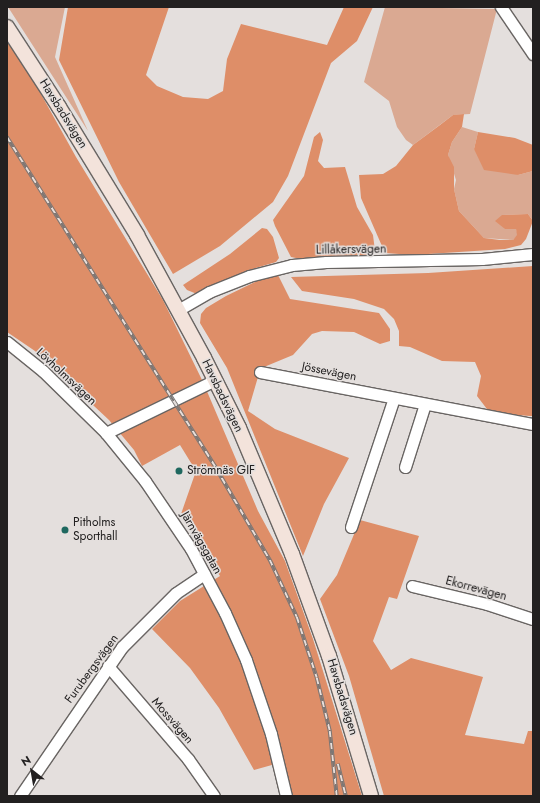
<!DOCTYPE html>
<meta charset="utf-8">
<style>
body{margin:0}
#map{position:relative;width:540px;height:803px;overflow:hidden;background:#e4dfdd;font-family:Jost,sans-serif}
div>[style]{position:absolute}
.green>*{inset:0;background:#daa992}
.forest>*{inset:0;background:#de8e68}
.roads{filter:drop-shadow(1px 0 #696563) drop-shadow(-1px 0 #696563) drop-shadow(0 1px #696563) drop-shadow(0 -1px #696563)}
.minor>*{height:11px;margin:-5.5px;padding:0 5.5px;transform-origin:5.5px;border-radius:5.5px;background:#fff}
.major>*{height:14px;margin:-7px;padding:0 7px;transform-origin:7px;border-radius:7px;background:#f3e3db}
.rail>*{height:3.5px;margin-top:-1.75px;transform-origin:0;background:repeating-linear-gradient(90deg,#e4dfdd 0 6px,#7a7776 0 12px);box-sizing:border-box;border-block:1px solid #7a7776}
.dots>*{width:11px;height:11px;translate:-50% -50%;box-sizing:border-box;border:2px solid #e4dfdd;border-radius:50%}
span{translate:-50% -50%;white-space:nowrap;text-align:center;line-height:1.15;-webkit-text-stroke:3px #e4dfdd;paint-order:stroke}
.street-label{font-size:12px;color:#222020}
.poi-label{font-size:12px;color:#222020}
.left{translate:0 -50%;text-align:left}
.frame{position:absolute;inset:0;border:8px solid #222020;pointer-events:none}
.north{position:absolute;left:12px;top:751px;width:40px;height:40px;-webkit-text-stroke:3px #e4dfdd;paint-order:stroke;rotate:329deg;font-size:11px;font-weight:700;line-height:16px;text-align:center;color:#222020}
.north::after{content:'';display:block;margin:auto;width:14px;height:18px;background:#222020;clip-path:polygon(50% 0,100% 100%,50% 72%,0 100%)}
</style>
<div id="map">
<div class="green">
<div style="clip-path:polygon(8px 7px,65px 7px,55px 57px,88px 131px)"></div>
<div style="clip-path:polygon(385px 7px,497px 9px,470px 114px,453px 115px,413px 145px,406px 140px,397px 127px,389px 101px,364px 82px)"></div>
<div style="clip-path:polygon(462px 127px,478px 132px,474px 149px,518px 175px,533px 171px,533px 221px,528px 214px,502px 215px,505px 229px,516px 229px,518px 235px,513px 240px,484px 238px,459px 211px,454px 189px,456px 180px,448px 155px,452px 142px)"></div>
</div>
<div class="forest">
<div style="clip-path:polygon(68px 7px,169px 7px,146px 75px,157px 86px,183px 97px,208px 99px,223px 91px,227px 59px,241px 24px,327px 45px,344px 7px,373px 7px,357px 41px,331px 63px,288px 176px,273px 202px,220px 246px,173px 274px,119px 182px,59px 60px)"></div>
<div style="clip-path:polygon(7px 33px,76px 157px,163px 300px,203px 382px,258px 511px,285px 561px,313px 639px,362px 796px,286px 796px,279px 763px,254px 770px,219px 708px,190px 668px,152px 629px,180px 601px,220px 576px,181px 514px,196px 471px,180px 445px,142px 466px,134px 450px,109px 420px,35px 351px,7px 332px)"></div>
<div style="clip-path:polygon(464px 114px,462px 127px,452px 142px,448px 155px,454px 167px,454px 189px,459px 211px,484px 238px,500px 240px,513px 240px,517px 235px,516px 229px,505px 229px,495px 221px,502px 215px,528px 214px,533px 221px,526px 239px,521px 245px,505px 249px,413px 255px,385px 253px,361px 198px,359px 175px,383px 174px,396px 166px,413px 145px,440px 125px,453px 115px)"></div>
<div style="clip-path:polygon(320px 132px,323px 140px,318px 161px,324px 168px,345px 167px,357px 207px,373px 235px,375px 251px,370px 255px,301px 259px,291px 257px,275px 226px,273px 220px,304px 176px,314px 137px)"></div>
<div style="clip-path:polygon(478px 132px,515px 138px,533px 145px,533px 171px,518px 175px,484px 170px,474px 149px)"></div>
<div style="clip-path:polygon(262px 228px,267px 229px,273px 237px,279px 258px,276px 262px,246px 271px,197px 294px,187px 290px,183px 285px,230px 254px)"></div>
<div style="clip-path:polygon(533px 266px,533px 416px,530px 416px,490px 413px,477px 396px,481px 376px,475px 362px,442px 361px,410px 347px,399px 346px,399px 331px,394px 319px,384px 309px,354px 299px,302px 291px,291px 277px,428px 273px)"></div>
<div style="clip-path:polygon(278px 275px,290px 299px,379px 313px,390px 329px,390px 341px,380px 344px,354px 332px,322px 331px,312px 334px,293px 355px,264px 367px,258px 377px,248px 411px,275px 429px,349px 458px,324px 504px,303px 556px,227px 368px,200px 323px,201px 314px,206px 308px,226px 296px,257px 281px)"></div>
<div style="clip-path:polygon(360px 520px,419px 536px,397px 599px,389px 597px,373px 641px,391px 670px,411px 658px,483px 677px,465px 735px,524px 744px,528px 731px,533px 731px,533px 796px,384px 796px,349px 676px,320px 599px,337px 575px)"></div>
</div>
<div class="roads">
<div class="minor">
<div style="left:501px;top:7px;width:57px;rotate:55.8deg"></div>
<div style="left:178px;top:310px;width:36px;rotate:-30deg"></div>
<div style="left:209px;top:292px;width:43px;rotate:-21.8deg"></div>
<div style="left:249px;top:276px;width:44px;rotate:-14.3deg"></div>
<div style="left:292px;top:265px;width:34px;rotate:-5deg"></div>
<div style="left:326px;top:262px;width:156px;rotate:-1.1deg"></div>
<div style="left:482px;top:259px;width:51px;rotate:-5.6deg"></div>
<div style="left:7px;top:342px;width:46px;rotate:38.9deg"></div>
<div style="left:43px;top:371px;width:88px;rotate:44.5deg"></div>
<div style="left:106px;top:433px;width:62px;rotate:50.9deg"></div>
<div style="left:145px;top:481px;width:82px;rotate:55.9deg"></div>
<div style="left:191px;top:549px;width:72px;rotate:62deg"></div>
<div style="left:225px;top:613px;width:51px;rotate:65.9deg"></div>
<div style="left:246px;top:660px;width:78px;rotate:71.3deg"></div>
<div style="left:271px;top:734px;width:64px;rotate:76.4deg"></div>
<div style="left:260px;top:372px;width:278px;rotate:10.8deg"></div>
<div style="left:106px;top:433px;width:121px;rotate:-25.9deg"></div>
<div style="left:405px;top:467px;width:66px;rotate:-72.4deg"></div>
<div style="left:351px;top:527px;width:136px;rotate:-71.6deg"></div>
<div style="left:412px;top:586px;width:77px;rotate:13.5deg"></div>
<div style="left:487px;top:604px;width:48px;rotate:18.1deg"></div>
<div style="left:108px;top:666px;width:123px;rotate:49.3deg"></div>
<div style="left:188px;top:759px;width:45px;rotate:54.9deg"></div>
<div style="left:20px;top:796px;width:181px;rotate:-55.6deg"></div>
<div style="left:122px;top:647px;width:76px;rotate:-45deg"></div>
<div style="left:176px;top:593px;width:34px;rotate:-34deg"></div>
</div>
<div class="major">
<div style="left:7px;top:27px;width:95px;rotate:57deg"></div>
<div style="left:59px;top:107px;width:150px;rotate:58.6deg"></div>
<div style="left:137px;top:235px;width:140px;rotate:61.4deg"></div>
<div style="left:204px;top:358px;width:78px;rotate:63.4deg"></div>
<div style="left:239px;top:428px;width:137px;rotate:67.2deg"></div>
<div style="left:292px;top:554px;width:109px;rotate:70.1deg"></div>
<div style="left:329px;top:656px;width:146px;rotate:73.3deg"></div>
</div>
</div>
<div class="rail">
<div style="left:7px;top:137px;width:391px;rotate:57.7deg"></div>
<div style="left:216px;top:468px;width:107px;rotate:59.6deg"></div>
<div style="left:270px;top:560px;width:63px;rotate:64.7deg"></div>
<div style="left:297px;top:617px;width:64px;rotate:71.8deg"></div>
<div style="left:317px;top:678px;width:55px;rotate:76.2deg"></div>
<div style="left:330px;top:731px;width:65px;rotate:83.9deg"></div>
<div style="left:338px;top:764px;width:33px;rotate:76deg"></div>
</div>
<div class="dots">
<div style="left:179px;top:471px;background:#1f685f"></div>
<div style="left:65px;top:530px;background:#1f685f"></div>
</div>
<div class="street-label">
<span style="left:63px;top:114px;rotate:58deg">Havsbadsvägen</span>
<span style="left:351px;top:250px;rotate:-1deg">Lillåkersvägen</span>
<span style="left:329px;top:372px;rotate:11deg">Jössevägen</span>
<span style="left:66px;top:377px;rotate:43deg">Lövholmsvägen</span>
<span style="left:222px;top:396px;rotate:64deg">Havsbadsvägen</span>
<span style="left:201px;top:543px;rotate:60deg">Järnvägsgatan</span>
<span style="left:476px;top:589px;rotate:15deg">Ekorrevägen</span>
<span style="left:92px;top:669px;rotate:-54deg">Furubergsvägen</span>
<span style="left:342px;top:697px;rotate:73deg">Havsbadsvägen</span>
<span style="left:172px;top:721px;rotate:49deg">Mossvägen</span>
</div>
<div class="poi-label">
<span class="left" style="left:187px;top:471px">Strömnäs GIF</span>
<span class="left" style="left:73px;top:530px">Pitholms<br>Sporthall</span>
</div>
<div class="frame"></div>
<div class="north">N</div>
</div>
